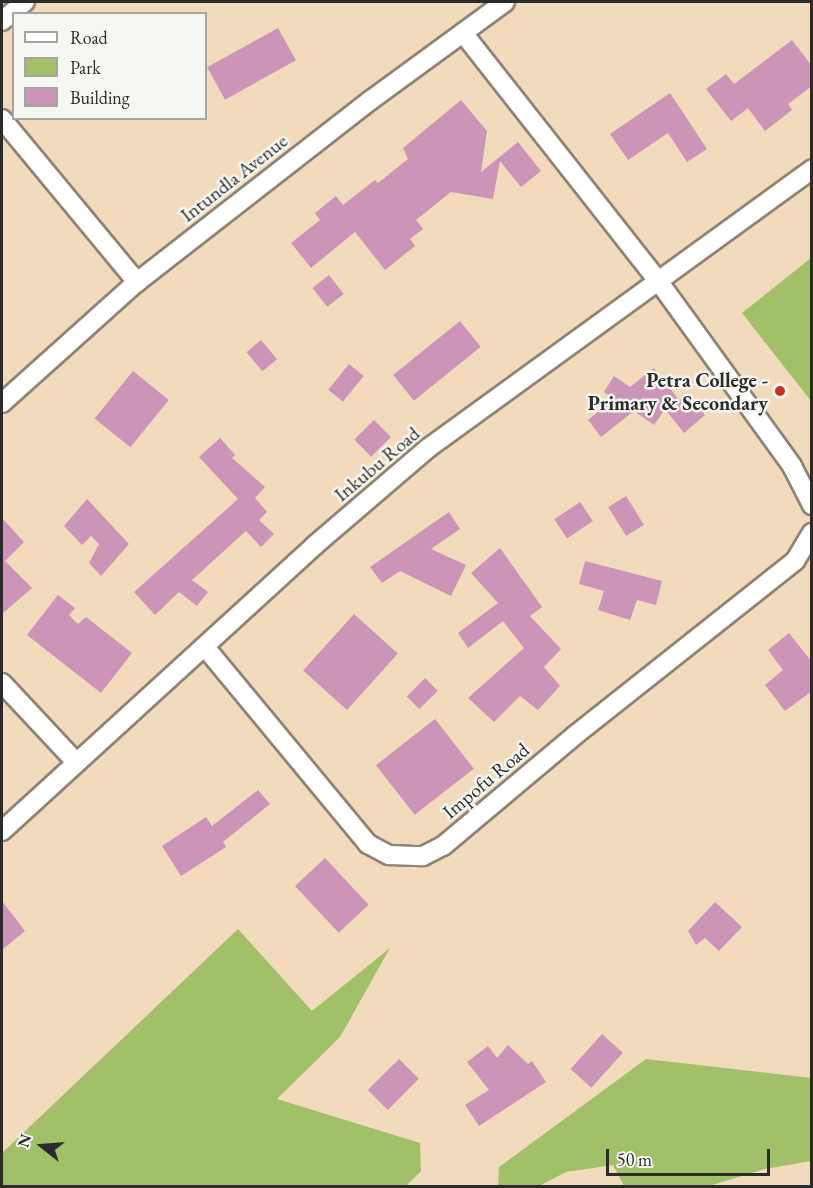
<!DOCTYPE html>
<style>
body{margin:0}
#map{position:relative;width:813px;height:1188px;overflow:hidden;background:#f2dbbc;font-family:"EB Garamond",serif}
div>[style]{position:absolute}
.green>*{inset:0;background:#a1c068}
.building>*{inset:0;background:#cc95b7;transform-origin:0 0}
.roads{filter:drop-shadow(2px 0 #8e8374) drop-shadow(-2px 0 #8e8374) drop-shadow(0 2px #8e8374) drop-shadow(0 -2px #8e8374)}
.street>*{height:18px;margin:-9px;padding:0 9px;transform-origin:9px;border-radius:9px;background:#fff}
.dots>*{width:16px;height:16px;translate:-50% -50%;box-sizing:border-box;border:3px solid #f6f6f2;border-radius:50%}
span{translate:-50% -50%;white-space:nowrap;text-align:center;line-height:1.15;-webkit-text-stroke:5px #f6f6f2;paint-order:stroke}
.street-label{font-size:20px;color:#2b2b2b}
.poi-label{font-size:20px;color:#2b2b2b;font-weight:700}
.right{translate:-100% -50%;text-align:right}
.frame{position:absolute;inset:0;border:3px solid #2b2b2b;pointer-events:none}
.legend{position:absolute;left:12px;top:12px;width:195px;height:108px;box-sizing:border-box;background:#f6f6f2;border:2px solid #a5a5a2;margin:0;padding:8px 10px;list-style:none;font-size:18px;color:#2b2b2b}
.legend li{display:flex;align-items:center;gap:12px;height:30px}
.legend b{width:30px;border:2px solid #a5a5a2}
.north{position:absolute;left:12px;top:1116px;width:60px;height:60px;-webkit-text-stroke:4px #f6f6f2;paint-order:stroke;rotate:287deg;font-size:16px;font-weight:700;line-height:24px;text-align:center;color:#2b2b2b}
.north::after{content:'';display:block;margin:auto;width:21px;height:27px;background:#2b2b2b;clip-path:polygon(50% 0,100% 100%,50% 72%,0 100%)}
.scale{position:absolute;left:606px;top:1149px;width:164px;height:27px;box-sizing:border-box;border:3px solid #2b2b2b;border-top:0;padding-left:8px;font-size:18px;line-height:21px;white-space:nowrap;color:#2b2b2b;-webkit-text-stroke:4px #f6f6f2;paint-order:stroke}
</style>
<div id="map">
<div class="green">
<div style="clip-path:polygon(811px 258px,811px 401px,742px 313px)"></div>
<div style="clip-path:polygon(238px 929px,312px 1011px,390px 948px,340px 1037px,277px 1099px,420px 1143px,421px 1171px,406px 1186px,2px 1186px,2px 1153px)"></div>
<div style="clip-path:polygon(646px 1059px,811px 1078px,811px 1161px,765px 1169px,709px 1186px,624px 1186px,613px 1165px,566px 1172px,539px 1186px,498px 1186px,499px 1167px)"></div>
</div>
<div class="building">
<div style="left:278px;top:28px;width:37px;height:81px;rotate:61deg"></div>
<div style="clip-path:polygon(792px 40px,812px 66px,812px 86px,788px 104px,792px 110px,765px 131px,748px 108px,731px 121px,706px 89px,726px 74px,734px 84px)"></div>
<div style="clip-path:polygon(670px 93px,707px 149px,687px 162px,668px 133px,628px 160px,610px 134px)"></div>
<div style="clip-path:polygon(461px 100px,487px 131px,481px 172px,518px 142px,541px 171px,521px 187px,500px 161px,493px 199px,451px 192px,416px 220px,423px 229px,410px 239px,415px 246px,385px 270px,355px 232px,311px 268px,291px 243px,320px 220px,315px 213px,336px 196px,343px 205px,375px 180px,378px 183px,408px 159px,403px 148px)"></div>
<div style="left:329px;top:275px;width:24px;height:21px;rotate:52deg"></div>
<div style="left:460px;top:321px;width:33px;height:86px;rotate:51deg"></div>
<div style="left:261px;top:340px;width:25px;height:19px;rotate:50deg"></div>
<div style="left:349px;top:364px;width:19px;height:33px;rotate:39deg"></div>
<div style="clip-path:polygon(654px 368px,679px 400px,687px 393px,705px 415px,684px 433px,665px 409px,654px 425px,634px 411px,601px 437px,588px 420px,614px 399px,604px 392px,614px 376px,630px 387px)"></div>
<div style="left:133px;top:371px;width:46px;height:61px;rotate:39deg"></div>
<div style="left:374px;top:420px;width:24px;height:28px;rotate:45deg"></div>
<div style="clip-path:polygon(220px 438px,235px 455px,232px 458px,265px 487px,255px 498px,267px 512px,259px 520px,274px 534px,261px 547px,246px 531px,192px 580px,208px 592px,197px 606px,179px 592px,155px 615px,134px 592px,238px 499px,199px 457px)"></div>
<div style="left:626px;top:496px;width:34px;height:21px;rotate:58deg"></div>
<div style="clip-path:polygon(87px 499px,129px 544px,101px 576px,89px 563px,99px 544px,91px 536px,82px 545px,64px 526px)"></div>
<div style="left:580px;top:502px;width:23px;height:31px;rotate:56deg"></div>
<div style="clip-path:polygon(449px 512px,460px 529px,431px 549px,466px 565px,451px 596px,400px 571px,382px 583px,370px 567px)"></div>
<div style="clip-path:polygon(2px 518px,24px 542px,5px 561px,32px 588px,2px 614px)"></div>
<div style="clip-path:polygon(500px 548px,542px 607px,530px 616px,561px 649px,544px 667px,560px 686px,538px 710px,520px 696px,494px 722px,468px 698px,524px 648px,503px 621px,468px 648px,458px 633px,498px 603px,471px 573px)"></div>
<div style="clip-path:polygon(585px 561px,662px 581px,656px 605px,637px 600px,630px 620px,598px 610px,604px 591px,579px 584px)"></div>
<div style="clip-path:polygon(58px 595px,75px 608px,69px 615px,78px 624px,86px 617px,132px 653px,101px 693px,27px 635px)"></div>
<div style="left:354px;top:614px;width:59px;height:76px;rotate:42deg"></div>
<div style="clip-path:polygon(789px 633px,812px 662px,812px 691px,785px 711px,765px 685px,783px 670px,768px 650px)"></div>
<div style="left:425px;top:678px;width:18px;height:26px;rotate:45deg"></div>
<div style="left:435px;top:719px;width:63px;height:75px;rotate:52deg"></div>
<div style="clip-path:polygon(258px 790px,270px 804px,223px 842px,226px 847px,181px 876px,162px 846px,206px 817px,212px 826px)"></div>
<div style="left:325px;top:858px;width:64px;height:41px;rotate:47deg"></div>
<div style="clip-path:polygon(2px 901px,25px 931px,2px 950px)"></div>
<div style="clip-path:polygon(715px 902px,742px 927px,719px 951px,705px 938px,696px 945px,688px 931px)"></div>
<div style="left:602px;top:1034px;width:28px;height:47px;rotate:42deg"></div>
<div style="clip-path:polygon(508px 1045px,528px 1064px,532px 1061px,546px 1082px,479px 1126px,465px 1105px,489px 1090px,467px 1062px,488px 1046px,497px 1058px)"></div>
<div style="left:399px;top:1059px;width:28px;height:44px;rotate:45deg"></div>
</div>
<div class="roads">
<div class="street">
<div style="left:2px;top:21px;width:30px;rotate:-40deg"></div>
<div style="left:463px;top:33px;width:317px;rotate:51.8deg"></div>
<div style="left:659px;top:282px;width:227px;rotate:54.1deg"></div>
<div style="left:792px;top:466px;width:44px;rotate:62.9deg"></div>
<div style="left:2px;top:119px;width:212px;rotate:50.4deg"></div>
<div style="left:2px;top:403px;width:181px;rotate:-41.9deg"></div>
<div style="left:137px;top:282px;width:296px;rotate:-37.9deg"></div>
<div style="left:371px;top:100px;width:166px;rotate:-36.2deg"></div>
<div style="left:205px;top:647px;width:256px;rotate:50.4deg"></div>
<div style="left:368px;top:844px;width:24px;rotate:28deg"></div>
<div style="left:389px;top:855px;width:34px;rotate:2deg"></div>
<div style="left:423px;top:856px;width:22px;rotate:-27deg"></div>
<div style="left:443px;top:846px;width:171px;rotate:-40deg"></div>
<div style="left:574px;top:736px;width:282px;rotate:-38.4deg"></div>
<div style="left:795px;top:561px;width:33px;rotate:-59deg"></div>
<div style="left:2px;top:683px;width:108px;rotate:46.9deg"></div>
<div style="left:2px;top:831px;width:424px;rotate:-42.4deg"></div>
<div style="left:315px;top:545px;width:148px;rotate:-40.6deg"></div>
<div style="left:427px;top:449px;width:476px;rotate:-36deg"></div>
</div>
</div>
<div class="dots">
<div style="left:780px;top:391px;background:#c8321e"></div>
</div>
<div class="street-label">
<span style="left:234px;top:178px;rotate:-38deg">Intundla Avenue</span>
<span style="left:377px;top:464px;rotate:-40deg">Inkubu Road</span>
<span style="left:486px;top:781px;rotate:-40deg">Impofu Road</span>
</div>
<div class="poi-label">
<span class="right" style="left:768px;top:392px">Petra College -<br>Primary &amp; Secondary</span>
</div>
<div class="frame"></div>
<ul class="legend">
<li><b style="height:8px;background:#fff"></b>Road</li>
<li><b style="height:16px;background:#a1c068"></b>Park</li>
<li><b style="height:16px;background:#cc95b7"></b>Building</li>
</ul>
<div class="north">N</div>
<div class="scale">50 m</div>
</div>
